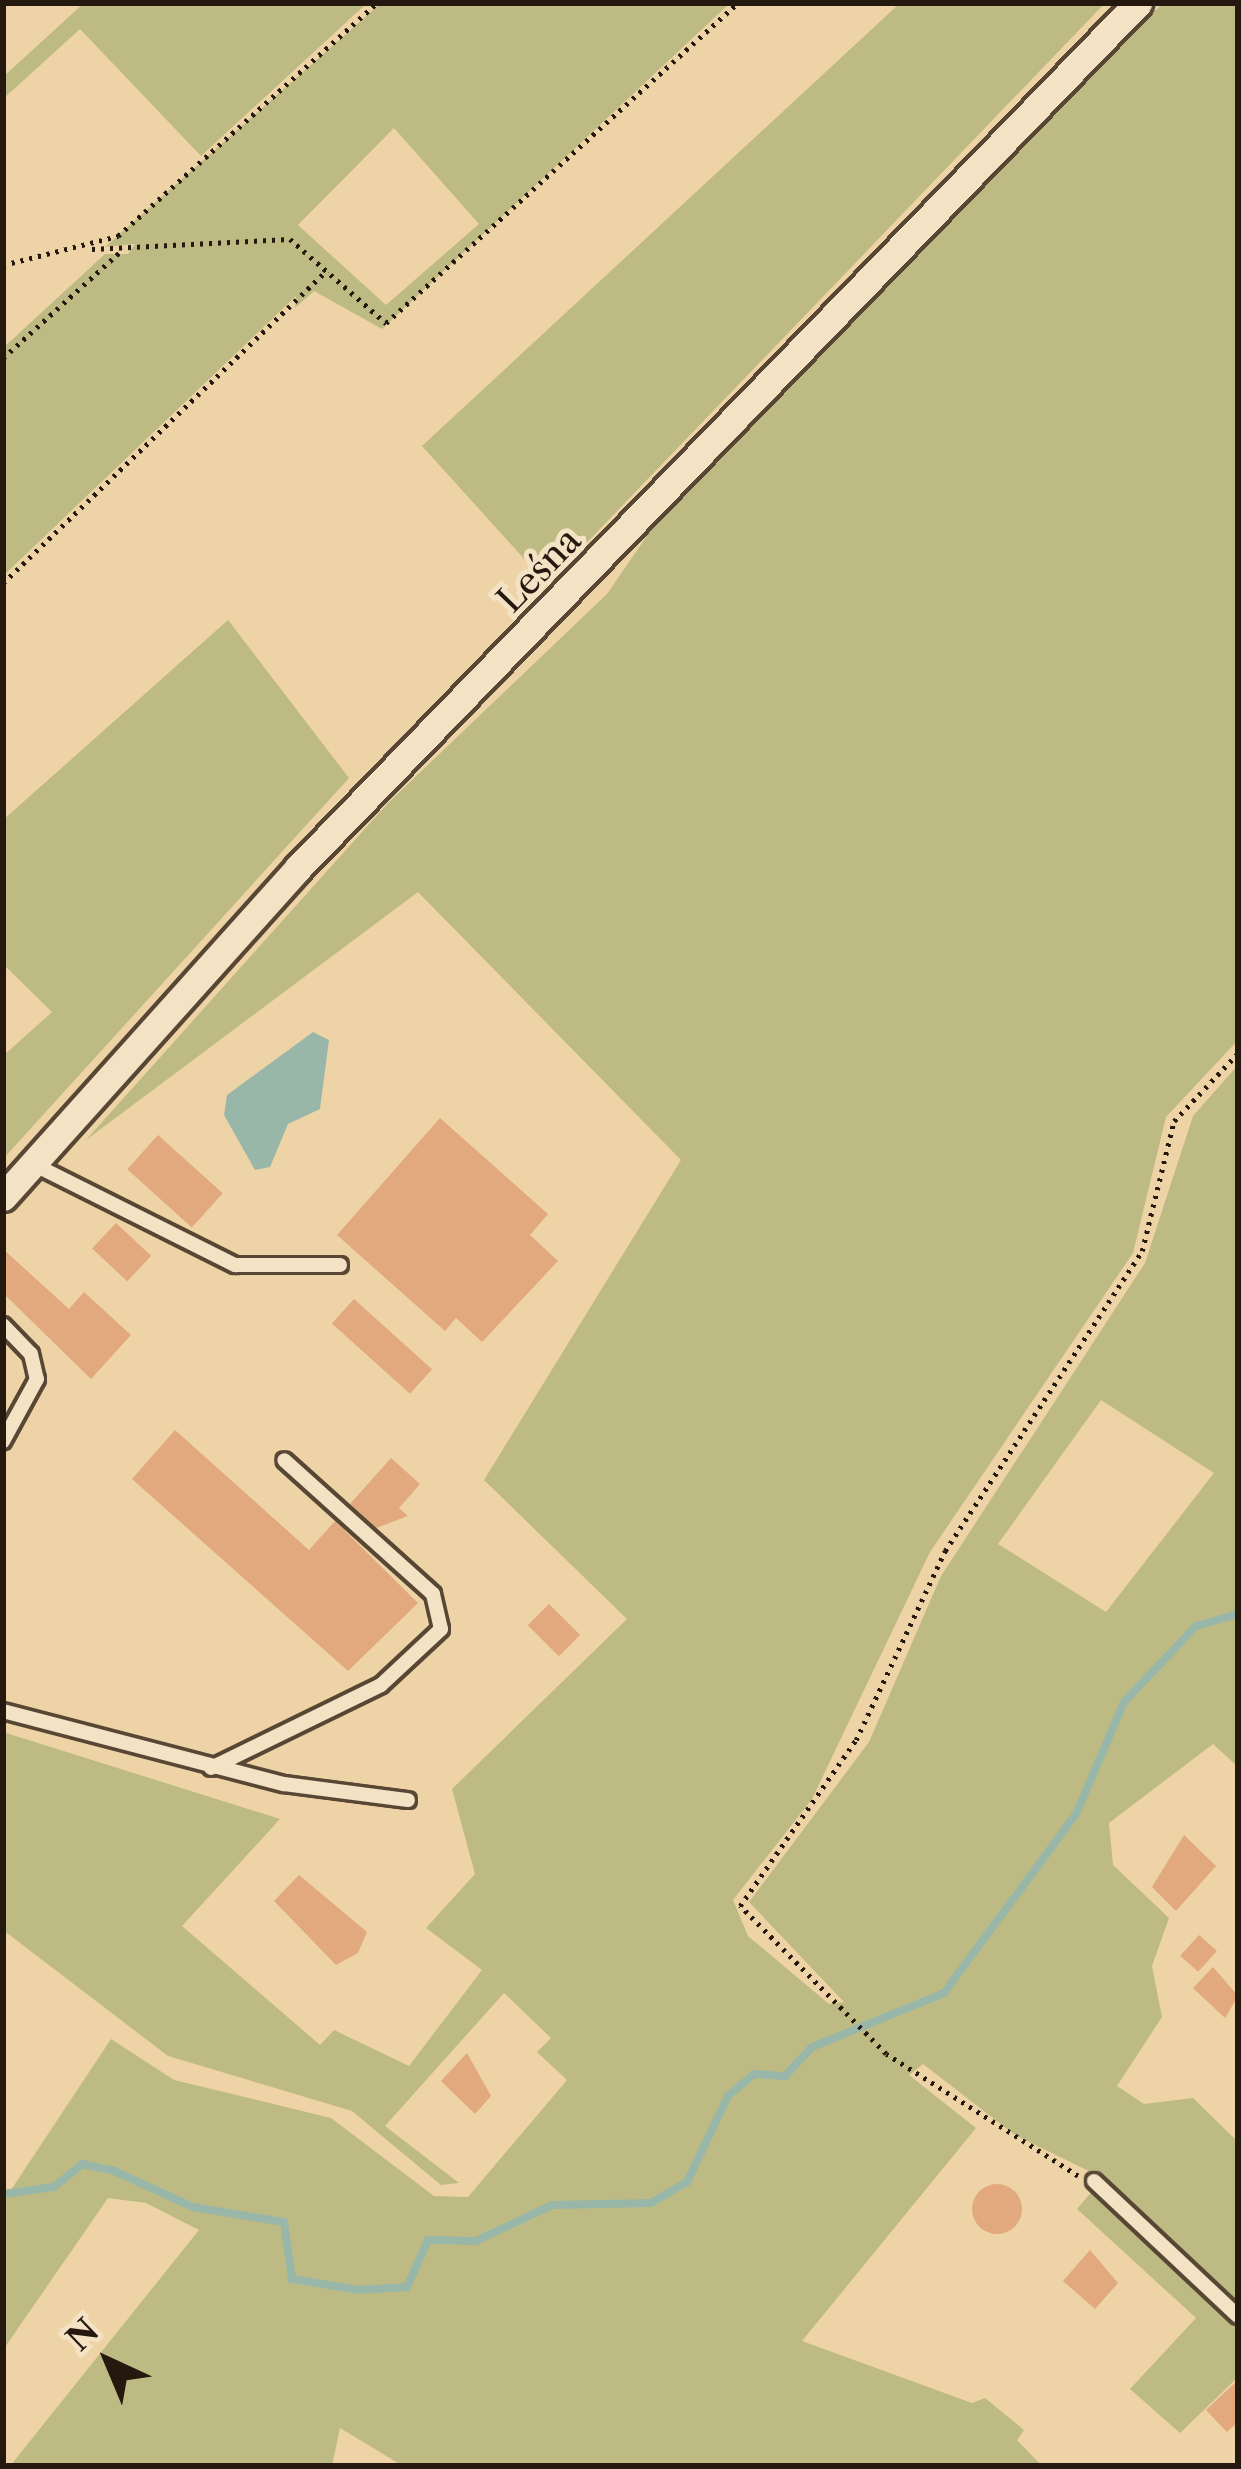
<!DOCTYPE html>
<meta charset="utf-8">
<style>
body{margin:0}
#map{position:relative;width:1241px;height:2469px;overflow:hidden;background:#edd3a5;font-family:"Libre Caslon Text",serif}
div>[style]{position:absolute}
.green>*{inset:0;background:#bdbb83}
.water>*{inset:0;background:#99b7a9}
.stream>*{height:8px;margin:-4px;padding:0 4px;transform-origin:4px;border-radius:4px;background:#99b7a9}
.building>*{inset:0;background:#e1a97d;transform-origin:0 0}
.round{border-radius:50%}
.path>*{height:4.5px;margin-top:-2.25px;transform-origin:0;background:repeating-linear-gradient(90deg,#25180f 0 3px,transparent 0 9px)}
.roads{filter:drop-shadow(3px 0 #574734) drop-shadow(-3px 0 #574734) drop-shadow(0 3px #574734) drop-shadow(0 -3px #574734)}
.lane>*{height:14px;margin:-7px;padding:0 7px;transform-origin:7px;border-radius:7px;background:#f3e2c4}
.street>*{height:27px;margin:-13.5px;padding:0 13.5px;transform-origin:13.5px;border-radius:13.5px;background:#f3e2c4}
span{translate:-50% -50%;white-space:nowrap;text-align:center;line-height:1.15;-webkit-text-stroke:10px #f3e2c4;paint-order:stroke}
.street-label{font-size:36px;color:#25180f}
.frame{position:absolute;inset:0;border:6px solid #25180f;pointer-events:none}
.north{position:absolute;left:48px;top:2301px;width:120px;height:120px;-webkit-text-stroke:9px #f3e2c4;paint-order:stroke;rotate:316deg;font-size:33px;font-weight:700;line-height:48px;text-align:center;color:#25180f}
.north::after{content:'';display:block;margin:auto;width:42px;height:54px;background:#25180f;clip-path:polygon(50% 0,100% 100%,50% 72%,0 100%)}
</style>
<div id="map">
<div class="green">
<div style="clip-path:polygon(84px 3px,367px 3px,201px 156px,80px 29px,3px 99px,3px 77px)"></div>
<div style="clip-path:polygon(evenodd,381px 3px,730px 3px,382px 329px,314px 291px,295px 308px,296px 296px,3px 576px,3px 348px,105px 254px,128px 254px,135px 244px,105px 247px,381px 3px,394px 128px,479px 224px,386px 305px,298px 225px,394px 128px)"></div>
<div style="clip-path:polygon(900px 3px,1105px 3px,547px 584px,422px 446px)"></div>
<div style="clip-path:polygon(evenodd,1163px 3px,1238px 3px,1238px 1040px,1166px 1117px,1133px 1253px,930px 1552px,812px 1799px,733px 1900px,748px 1936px,829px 2004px,844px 2002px,749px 1902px,869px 1742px,941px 1576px,1145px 1263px,1193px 1116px,1238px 1065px,1238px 1767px,1213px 1744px,1109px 1823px,1113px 1865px,1169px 1918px,1152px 1966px,1162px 2017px,1117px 2086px,1144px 2104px,1193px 2098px,1238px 2142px,1238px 2308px,1101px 2177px,1015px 2135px,923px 2064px,909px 2075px,976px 2128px,802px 2341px,972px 2403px,985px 2398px,1024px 2430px,1017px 2440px,1042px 2466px,403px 2466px,340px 2428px,332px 2466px,10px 2466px,199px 2230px,146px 2203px,108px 2198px,3px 2350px,5px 2199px,111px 2039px,174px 2080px,331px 2118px,434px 2196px,468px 2197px,567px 2080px,537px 2052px,551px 2038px,504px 1993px,385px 2126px,459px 2183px,441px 2185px,352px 2111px,168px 2056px,3px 1930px,3px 1732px,280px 1819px,182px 1926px,320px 2045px,334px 2030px,409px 2066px,482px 1970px,426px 1928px,475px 1874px,452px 1789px,627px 1619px,484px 1480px,681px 1160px,418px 892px,86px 1140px,388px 803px,607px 594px,651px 530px,1163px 3px,1101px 1400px,1214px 1473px,1106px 1612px,998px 1544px,1101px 1400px)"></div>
<div style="clip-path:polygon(228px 620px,349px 778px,3px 1159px,3px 1056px,52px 1012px,3px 964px,3px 820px)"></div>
<div style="clip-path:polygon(1094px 2189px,1238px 2324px,1238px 2377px,1180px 2433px,1130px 2389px,1196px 2318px,1077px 2209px)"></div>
</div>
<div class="water">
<div style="clip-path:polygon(313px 1032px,329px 1040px,320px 1109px,288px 1124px,270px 1167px,255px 1170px,224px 1115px,227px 1095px)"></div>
</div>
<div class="stream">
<div style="left:3px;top:2194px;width:51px;rotate:-7.8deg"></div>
<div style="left:54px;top:2187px;width:36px;rotate:-39deg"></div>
<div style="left:82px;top:2164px;width:33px;rotate:12deg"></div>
<div style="left:114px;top:2171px;width:87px;rotate:24.5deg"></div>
<div style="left:193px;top:2207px;width:92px;rotate:9.4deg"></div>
<div style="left:284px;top:2222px;width:58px;rotate:82deg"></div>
<div style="left:292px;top:2279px;width:68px;rotate:9.3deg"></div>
<div style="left:359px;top:2290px;width:48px;rotate:-3.6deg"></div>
<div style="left:407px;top:2287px;width:51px;rotate:-65.9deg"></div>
<div style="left:428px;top:2240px;width:48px;rotate:1.2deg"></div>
<div style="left:476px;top:2241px;width:84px;rotate:-25.3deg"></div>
<div style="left:552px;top:2205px;width:99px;rotate:-1.2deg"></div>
<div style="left:651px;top:2203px;width:42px;rotate:-30.3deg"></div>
<div style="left:687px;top:2182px;width:95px;rotate:-64.5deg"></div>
<div style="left:728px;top:2096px;width:34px;rotate:-40deg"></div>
<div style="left:754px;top:2074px;width:31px;rotate:4deg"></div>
<div style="left:785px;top:2076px;width:40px;rotate:-47deg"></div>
<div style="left:812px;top:2047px;width:143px;rotate:-22.2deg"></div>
<div style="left:944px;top:1993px;width:222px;rotate:-53.6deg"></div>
<div style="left:1076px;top:1814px;width:122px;rotate:-66.8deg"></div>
<div style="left:1124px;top:1702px;width:105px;rotate:-46.5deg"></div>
<div style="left:1196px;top:1626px;width:44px;rotate:-15.9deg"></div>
</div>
<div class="building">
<div style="clip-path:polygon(440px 1118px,548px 1214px,530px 1235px,558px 1261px,482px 1342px,456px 1318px,445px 1331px,337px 1235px)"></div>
<div style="left:158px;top:1135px;width:87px;height:46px;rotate:42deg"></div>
<div style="left:116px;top:1223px;width:48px;height:35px;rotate:43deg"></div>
<div style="clip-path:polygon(3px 1249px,69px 1309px,84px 1292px,131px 1335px,91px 1379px,3px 1293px)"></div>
<div style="left:354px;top:1299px;width:105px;height:33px;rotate:42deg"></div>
<div style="clip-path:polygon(175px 1430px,309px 1550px,335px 1521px,418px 1603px,348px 1671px,132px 1479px)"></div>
<div style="clip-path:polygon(391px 1458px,420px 1484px,399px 1508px,408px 1516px,376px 1528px,350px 1504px)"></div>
<div style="left:549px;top:1604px;width:44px;height:30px;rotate:45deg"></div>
<div style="clip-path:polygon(1184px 1835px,1216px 1866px,1176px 1911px,1152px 1887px)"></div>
<div style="clip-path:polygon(299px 1875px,367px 1932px,358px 1953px,336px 1965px,274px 1901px)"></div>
<div style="left:1199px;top:1935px;width:24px;height:28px;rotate:42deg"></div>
<div style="clip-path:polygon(1213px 1967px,1238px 1996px,1225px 2018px,1193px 1988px)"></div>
<div style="clip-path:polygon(467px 2053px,491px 2096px,475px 2114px,441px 2081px)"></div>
<div class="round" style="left:972px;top:2184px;width:50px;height:50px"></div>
<div style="clip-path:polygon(1090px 2250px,1118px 2283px,1095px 2309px,1063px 2281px)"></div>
<div style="clip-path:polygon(1238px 2380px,1238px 2422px,1227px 2432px,1206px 2410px)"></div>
</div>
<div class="path">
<div style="left:92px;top:249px;width:198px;rotate:-2.9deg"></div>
<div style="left:290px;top:239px;width:128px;rotate:41.2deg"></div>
<div style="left:386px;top:323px;width:476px;rotate:-42.3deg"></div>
<div style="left:3px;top:265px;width:119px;rotate:-14.2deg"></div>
<div style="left:118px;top:236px;width:348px;rotate:-42deg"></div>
<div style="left:3px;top:358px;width:162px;rotate:-42.2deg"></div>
<div style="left:3px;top:583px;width:450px;rotate:-44deg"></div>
<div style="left:1078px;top:2176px;width:227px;rotate:-147.6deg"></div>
<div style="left:886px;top:2054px;width:208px;rotate:-134.6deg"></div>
<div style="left:740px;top:1906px;width:203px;rotate:-55.1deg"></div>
<div style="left:856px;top:1740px;width:209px;rotate:-64.8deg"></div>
<div style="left:945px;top:1551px;width:359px;rotate:-56.7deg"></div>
<div style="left:1142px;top:1251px;width:134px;rotate:-76.2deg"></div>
<div style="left:1174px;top:1121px;width:93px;rotate:-46.7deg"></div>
</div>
<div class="roads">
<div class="lane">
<div style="left:35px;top:1165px;width:224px;rotate:26.6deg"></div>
<div style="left:235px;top:1265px;width:105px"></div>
<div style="left:3px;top:1325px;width:40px;rotate:46deg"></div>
<div style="left:31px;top:1354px;width:26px;rotate:77deg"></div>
<div style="left:37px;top:1379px;width:71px;rotate:118.7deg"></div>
<div style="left:3px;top:1711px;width:290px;rotate:14.6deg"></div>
<div style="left:284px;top:1784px;width:125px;rotate:7.4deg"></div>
<div style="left:211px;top:1768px;width:189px;rotate:-26deg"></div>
<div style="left:381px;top:1685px;width:82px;rotate:-43deg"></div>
<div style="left:441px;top:1629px;width:36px;rotate:-103deg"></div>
<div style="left:433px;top:1594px;width:200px;rotate:-138deg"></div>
<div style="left:1094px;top:2181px;width:197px;rotate:43.2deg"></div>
</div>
<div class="street">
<div style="left:3px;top:1197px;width:442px;rotate:-48.1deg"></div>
<div style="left:298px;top:868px;width:1206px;rotate:-45.84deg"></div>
</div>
</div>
<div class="street-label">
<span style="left:539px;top:570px;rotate:-46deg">Leśna</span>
</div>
<div class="frame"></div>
<div class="north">N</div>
</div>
